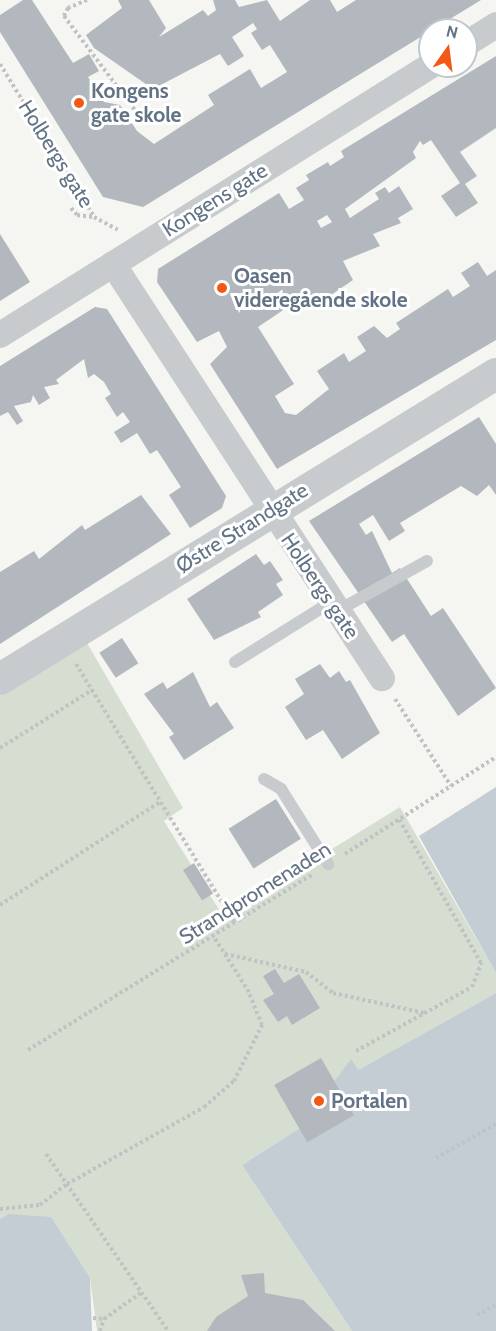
<!DOCTYPE html>
<meta charset="utf-8">
<style>
body{margin:0}
#map{position:relative;width:496px;height:1331px;overflow:hidden;background:#f5f6f1;font-family:Cabin,sans-serif}
div>[style]{position:absolute}
.green>*{inset:0;background:#d6ded2}
.water>*{inset:0;background:#c4cdd3}
.building>*{inset:0;background:#b2b8be;transform-origin:0 0}
.path>*{height:4px;margin-top:-2px;transform-origin:0;background:repeating-linear-gradient(90deg,#c0c2c4 0 3px,transparent 0 6px)}
.service>*{height:12px;margin:-6px;padding:0 6px;transform-origin:6px;border-radius:6px;background:#c8cbce}
.minor>*{height:26px;margin:-13px;padding:0 13px;transform-origin:13px;border-radius:13px;background:#c8cbce}
.tertiary>*{height:32px;margin:-16px;padding:0 16px;transform-origin:16px;border-radius:16px;background:#c8cbce}
.dots>*{width:16px;height:16px;translate:-50% -50%;box-sizing:border-box;border:3px solid #fff;border-radius:50%}
span{translate:-50% -50%;white-space:nowrap;text-align:center;line-height:1.15;-webkit-text-stroke:6px #fff;paint-order:stroke}
.poi-label{font-size:21px;color:#627385;font-weight:700}
.left{translate:0 -50%;text-align:left}
.street-label{font-size:21px;color:#627385}
.north{position:absolute;left:418px;top:18px;width:60px;height:60px;box-sizing:border-box;background:#fff;border:2px solid #c0c7ce;border-radius:50%;rotate:14deg;font-size:16px;font-weight:700;line-height:24px;text-align:center;color:#627385}
.north::after{content:'';display:block;margin:auto;width:21px;height:27px;background:#f35815;clip-path:polygon(50% 0,100% 100%,50% 72%,0 100%)}
</style>
<div id="map">
<div class="green">
<div style="clip-path:polygon(87px 643px,183px 808px,164px 821px,223px 916px,400px 807px,496px 973px,496px 993px,358px 1070px,300px 1128px,242px 1165px,352px 1331px,97px 1331px,90px 1278px,8px 1214px,0 1219px,0 693px)"></div>
</div>
<div class="water">
<div style="clip-path:polygon(496px 787px,496px 973px,419px 836px)"></div>
<div style="clip-path:polygon(496px 993px,496px 1331px,352px 1331px,242px 1165px,300px 1128px,351px 1059px,358px 1070px)"></div>
<div style="clip-path:polygon(8px 1214px,51px 1217px,90px 1278px,92px 1331px,0 1331px,0 1219px)"></div>
</div>
<div class="building">
<div style="clip-path:polygon(23px 0,32px 0,73px 63px,89px 54px,99px 71px,88px 77px,104px 102px,120px 105px,137px 131px,154px 144px,214px 105px,208px 95px,250px 69px,261px 88px,287px 72px,270px 45px,262px 50px,251px 33px,257px 29px,253px 23px,232px 37px,244px 56px,228px 66px,220px 54px,153px 89px,94px 48px,86px 35px,122px 8px,118px 0,149px 0,166px 28px,159px 37px,203px 10px,208px 16px,216px 10px,213px 0,235px 0,239px 7px,267px 0,280px 21px,310px 0,330px 0,337px 12px,356px 0,481px 0,143px 207px,103px 197px,0 32px,0 15px)"></div>
<div style="clip-path:polygon(evenodd,496px 56px,496px 128px,460px 152px,477px 176px,465px 184px,478px 203px,456px 217px,441px 196px,460px 183px,431px 140px,423px 145px,420px 141px,413px 152px,416px 158px,345px 209px,350px 218px,379px 199px,375px 193px,385px 187px,389px 193px,399px 186px,413px 209px,398px 218px,401px 223px,373px 234px,380px 246px,343px 261px,353px 280px,309px 310px,301px 298px,258px 327px,294px 384px,275px 396px,285px 413px,296px 415px,329px 389px,317px 371px,344px 353px,349px 362px,366px 351px,357px 337px,374px 326px,387px 338px,400px 329px,396px 323px,448px 289px,453px 297px,470px 286px,461px 273px,478px 262px,487px 276px,496px 270px,496px 340px,277px 469px,210px 364px,227px 347px,219px 331px,197px 342px,157px 282px,158px 269px,279px 193px,289px 209px,304px 200px,296px 188px,309px 180px,306px 175px,328px 162px,330px 166px,344px 157px,341px 151px,496px 56px,327px 215px,332px 222px,321px 228px,317px 221px,327px 215px)"></div>
<div style="clip-path:polygon(0 234px,30px 282px,0 301px)"></div>
<div style="clip-path:polygon(95px 307px,107px 309px,226px 496px,222px 508px,190px 528px,169px 495px,181px 487px,157px 450px,150px 454px,137px 433px,121px 443px,114px 432px,130px 422px,123px 412px,117px 417px,105px 398px,111px 394px,104px 382px,94px 374px,88px 378px,84px 359px,56px 380px,59px 384px,44px 387px,50px 398px,39px 405px,33px 395px,31px 402px,14px 406px,23px 421px,17px 425px,8px 412px,0 416px,0 366px)"></div>
<div style="clip-path:polygon(479px 417px,496px 444px,496px 495px,489px 485px,477px 496px,461px 486px,400px 523px,405px 531px,389px 541px,373px 515px,359px 524px,366px 535px,372px 531px,392px 573px,400px 568px,431px 616px,443px 608px,496px 688px,458px 716px,404px 634px,392px 642px,309px 521px)"></div>
<div style="clip-path:polygon(141px 495px,171px 534px,0 644px,0 572px,34px 551px,39px 559px,82px 525px,85px 530px)"></div>
<div style="clip-path:polygon(256px 554px,264px 565px,270px 561px,283px 580px,276px 584px,283px 595px,258px 612px,261px 617px,214px 640px,187px 599px)"></div>
<div style="left:122px;top:638px;width:30px;height:27px;rotate:57deg"></div>
<div style="clip-path:polygon(320px 664px,330px 678px,339px 671px,346px 682px,350px 680px,380px 733px,342px 759px,323px 730px,306px 740px,285px 707px,304px 694px,295px 679px)"></div>
<div style="clip-path:polygon(193px 672px,210px 707px,217px 702px,234px 728px,184px 760px,169px 737px,174px 734px,144px 694px,163px 682px,167px 689px)"></div>
<div style="left:276px;top:799px;width:47px;height:56px;rotate:58deg"></div>
<div style="left:194px;top:863px;width:36px;height:13px;rotate:58deg"></div>
<div style="clip-path:polygon(275px 969px,284px 983px,299px 974px,320px 1008px,292px 1025px,287px 1016px,278px 1022px,263px 1000px,274px 994px,263px 976px)"></div>
<div style="left:321px;top:1058px;width:66px;height:54px;rotate:60deg"></div>
<div style="clip-path:polygon(264px 1273px,265px 1293px,303px 1300px,335px 1331px,207px 1331px,216px 1317px,248px 1296px,241px 1275px)"></div>
</div>
<div class="path">
<div style="left:87px;top:0;width:21px;rotate:157deg"></div>
<div style="left:68px;top:8px;width:9px;rotate:117deg"></div>
<div style="left:64px;top:16px;width:121px;rotate:53deg"></div>
<div style="left:0;top:64px;width:180px;rotate:58.4deg"></div>
<div style="left:94px;top:217px;width:27px;rotate:28deg"></div>
<div style="left:71px;top:208px;width:9px;rotate:49deg"></div>
<div style="left:77px;top:215px;width:16px;rotate:7deg"></div>
<div style="left:76px;top:664px;width:304px;rotate:58.5deg"></div>
<div style="left:395px;top:699px;width:103px;rotate:57.2deg"></div>
<div style="left:0;top:748px;width:109px;rotate:-32.2deg"></div>
<div style="left:345px;top:854px;width:179px;rotate:-32.7deg"></div>
<div style="left:0;top:905px;width:190px;rotate:-32.8deg"></div>
<div style="left:225px;top:954px;width:83px;rotate:12.5deg"></div>
<div style="left:306px;top:972px;width:34px;rotate:38deg"></div>
<div style="left:333px;top:993px;width:93px;rotate:12.4deg"></div>
<div style="left:28px;top:1050px;width:335px;rotate:-31.7deg"></div>
<div style="left:356px;top:1051px;width:132px;rotate:-28.9deg"></div>
<div style="left:472px;top:987px;width:26px;rotate:-69deg"></div>
<div style="left:481px;top:963px;width:166px;rotate:-119.7deg"></div>
<div style="left:46px;top:1154px;width:215px;rotate:55.4deg"></div>
<div style="left:436px;top:1158px;width:69px;rotate:-29.5deg"></div>
<div style="left:0;top:1209px;width:40px;rotate:-5.7deg"></div>
<div style="left:40px;top:1205px;width:34px;rotate:-38deg"></div>
<div style="left:67px;top:1184px;width:157px;rotate:-29.3deg"></div>
<div style="left:204px;top:1107px;width:40px;rotate:-41deg"></div>
<div style="left:234px;top:1081px;width:63px;rotate:-63.4deg"></div>
<div style="left:262px;top:1025px;width:35px;rotate:-112deg"></div>
<div style="left:249px;top:992px;width:65px;rotate:-122.5deg"></div>
<div style="left:477px;top:1315px;width:21px;rotate:-28deg"></div>
<div style="left:93px;top:1318px;width:11px;rotate:5deg"></div>
<div style="left:100px;top:1331px;width:13px;rotate:-72deg"></div>
<div style="left:104px;top:1319px;width:47px;rotate:-35.4deg"></div>
</div>
<div class="service">
<div style="left:337px;top:611px;width:103px;rotate:-29.1deg"></div>
<div style="left:235px;top:662px;width:113px;rotate:-32deg"></div>
<div style="left:264px;top:779px;width:20px;rotate:30deg"></div>
<div style="left:281px;top:789px;width:89px;rotate:57.9deg"></div>
</div>
<div class="minor">
<div style="left:466px;top:44px;width:36px;rotate:-32deg"></div>
<div style="left:113px;top:264px;width:494px;rotate:57deg"></div>
<div style="left:0;top:335px;width:507px;rotate:-32.03deg"></div>
</div>
<div class="tertiary">
<div style="left:0;top:679px;width:582px;rotate:-31.59deg"></div>
</div>
<div class="dots">
<div style="left:79px;top:103px;background:#f35815"></div>
<div style="left:222px;top:288px;background:#f35815"></div>
<div style="left:319px;top:1101px;background:#f35815"></div>
</div>
<div class="poi-label">
<span class="left" style="left:91px;top:103px">Kongens<br>gate skole</span>
<span class="left" style="left:234px;top:288px">Oasen<br>videregående skole</span>
<span class="left" style="left:331px;top:1101px">Portalen</span>
</div>
<div class="street-label">
<span style="left:56px;top:154px;rotate:58deg">Holbergs gate</span>
<span style="left:215px;top:200px;rotate:-32deg">Kongens gate</span>
<span style="left:242px;top:528px;rotate:-32deg">Østre Strandgate</span>
<span style="left:320px;top:586px;rotate:56deg">Holbergs gate</span>
<span style="left:255px;top:893px;rotate:-32deg">Strandpromenaden</span>
</div>
<div class="north">N</div>
</div>
